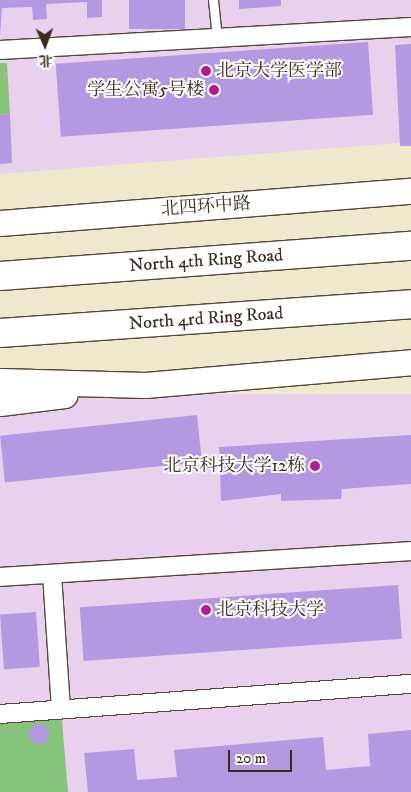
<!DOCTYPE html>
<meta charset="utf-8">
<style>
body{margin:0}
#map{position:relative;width:411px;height:792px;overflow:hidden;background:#eee8cc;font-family:"IM FELL DW Pica","Noto Serif SC",serif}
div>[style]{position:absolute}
.built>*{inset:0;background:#e9d1ed;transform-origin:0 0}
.green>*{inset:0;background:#86c47b}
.building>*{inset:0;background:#b499e2;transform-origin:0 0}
.round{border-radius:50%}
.roads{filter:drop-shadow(1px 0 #564638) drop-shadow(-1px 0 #564638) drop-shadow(0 1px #564638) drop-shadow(0 -1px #564638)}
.lane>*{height:9px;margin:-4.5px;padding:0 4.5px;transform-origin:4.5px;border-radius:4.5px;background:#fff}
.street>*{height:18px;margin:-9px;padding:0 9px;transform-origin:9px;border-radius:9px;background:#fff}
.secondary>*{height:25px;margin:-12.5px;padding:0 12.5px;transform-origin:12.5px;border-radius:12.5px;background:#fff}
.highway>*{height:28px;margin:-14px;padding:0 14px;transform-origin:14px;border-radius:14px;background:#fff}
.dots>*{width:14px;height:14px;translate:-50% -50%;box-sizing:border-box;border:2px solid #fff;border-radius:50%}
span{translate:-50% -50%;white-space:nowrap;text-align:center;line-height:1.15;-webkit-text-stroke:4px #fff;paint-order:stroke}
.poi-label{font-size:18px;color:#3b2a1e}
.left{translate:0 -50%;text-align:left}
.right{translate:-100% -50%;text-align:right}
.street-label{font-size:18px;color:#3b2a1e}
.north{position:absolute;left:20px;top:20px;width:50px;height:50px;-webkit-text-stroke:4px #fff;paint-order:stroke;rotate:178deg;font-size:14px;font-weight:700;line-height:20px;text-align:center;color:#3b2a1e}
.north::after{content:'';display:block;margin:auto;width:18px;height:22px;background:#3b2a1e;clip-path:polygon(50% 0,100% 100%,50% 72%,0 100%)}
.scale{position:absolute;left:228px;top:750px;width:64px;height:22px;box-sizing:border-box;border:2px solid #3b2a1e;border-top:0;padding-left:6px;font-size:15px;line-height:18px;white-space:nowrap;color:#3b2a1e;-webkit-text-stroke:4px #fff;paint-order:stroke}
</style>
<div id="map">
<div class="built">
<div style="clip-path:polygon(0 0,411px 0,411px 142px,0 174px)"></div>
<div style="left:411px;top:394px;width:398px;height:412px;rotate:90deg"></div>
</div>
<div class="green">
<div style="clip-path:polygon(0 63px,7px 63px,10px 114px,0 115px)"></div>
<div style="clip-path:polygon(61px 709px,68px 792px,0 792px,0 714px)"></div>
</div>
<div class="building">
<div style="clip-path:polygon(0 0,102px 0,102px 17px,87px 18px,87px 2px,46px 4px,47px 19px,33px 20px,32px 7px,2px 8px,0 37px)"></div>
<div style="left:129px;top:0;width:56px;height:29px"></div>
<div style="clip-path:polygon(239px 0,281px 0,281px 6px,239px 9px)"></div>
<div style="left:368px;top:42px;width:73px;height:313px;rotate:86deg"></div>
<div style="clip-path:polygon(411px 44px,411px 146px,400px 146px,395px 45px)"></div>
<div style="clip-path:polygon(10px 114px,12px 163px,0 164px,0 115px)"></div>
<div style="left:197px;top:415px;width:47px;height:198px;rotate:84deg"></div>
<div style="clip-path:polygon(411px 435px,411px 484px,342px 489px,341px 499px,281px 501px,281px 494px,221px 501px,219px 447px)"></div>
<div style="left:398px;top:585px;width:54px;height:319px;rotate:86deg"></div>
<div style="left:36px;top:612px;width:55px;height:36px;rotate:86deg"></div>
<div class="round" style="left:29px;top:724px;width:20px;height:20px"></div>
<div style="clip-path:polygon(411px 730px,411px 792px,88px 792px,84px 753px,134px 749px,137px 780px,177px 777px,174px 750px,323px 737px,326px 770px,370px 766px,368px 734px)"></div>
</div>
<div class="roads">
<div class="lane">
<div style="left:213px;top:0;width:38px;rotate:84deg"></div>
</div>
<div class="street">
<div style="left:0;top:50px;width:412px;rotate:-3.2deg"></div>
<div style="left:52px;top:574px;width:135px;rotate:86.2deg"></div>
<div style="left:0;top:577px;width:412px;rotate:-3.6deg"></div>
<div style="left:0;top:714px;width:412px;rotate:-4.2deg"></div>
</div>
<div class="secondary">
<div style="left:0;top:223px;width:412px;rotate:-4.5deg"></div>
<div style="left:0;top:381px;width:145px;rotate:1.6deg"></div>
<div style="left:145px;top:385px;width:267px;rotate:-4.9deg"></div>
<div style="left:0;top:403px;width:65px;rotate:-7deg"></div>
</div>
<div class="highway">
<div style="left:0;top:276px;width:412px;rotate:-4.2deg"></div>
<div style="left:0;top:333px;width:412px;rotate:-4deg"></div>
</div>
</div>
<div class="dots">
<div style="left:206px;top:71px;background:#b5179e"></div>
<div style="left:214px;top:90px;background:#b5179e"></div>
<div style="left:315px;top:466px;background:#b5179e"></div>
<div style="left:206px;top:610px;background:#b5179e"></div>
</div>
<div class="poi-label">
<span class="left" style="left:216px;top:71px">北京大学医学部</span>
<span class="right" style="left:204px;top:90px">学生公寓5号楼</span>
<span class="right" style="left:305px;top:466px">北京科技大学12栋</span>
<span class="left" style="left:216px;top:610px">北京科技大学</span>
</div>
<div class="street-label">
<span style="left:206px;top:207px;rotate:-4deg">北四环中路</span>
<span style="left:206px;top:261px;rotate:-4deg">North 4th Ring Road</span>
<span style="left:206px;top:319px;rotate:-4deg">North 4rd Ring Road</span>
</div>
<div class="north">北</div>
<div class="scale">20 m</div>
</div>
